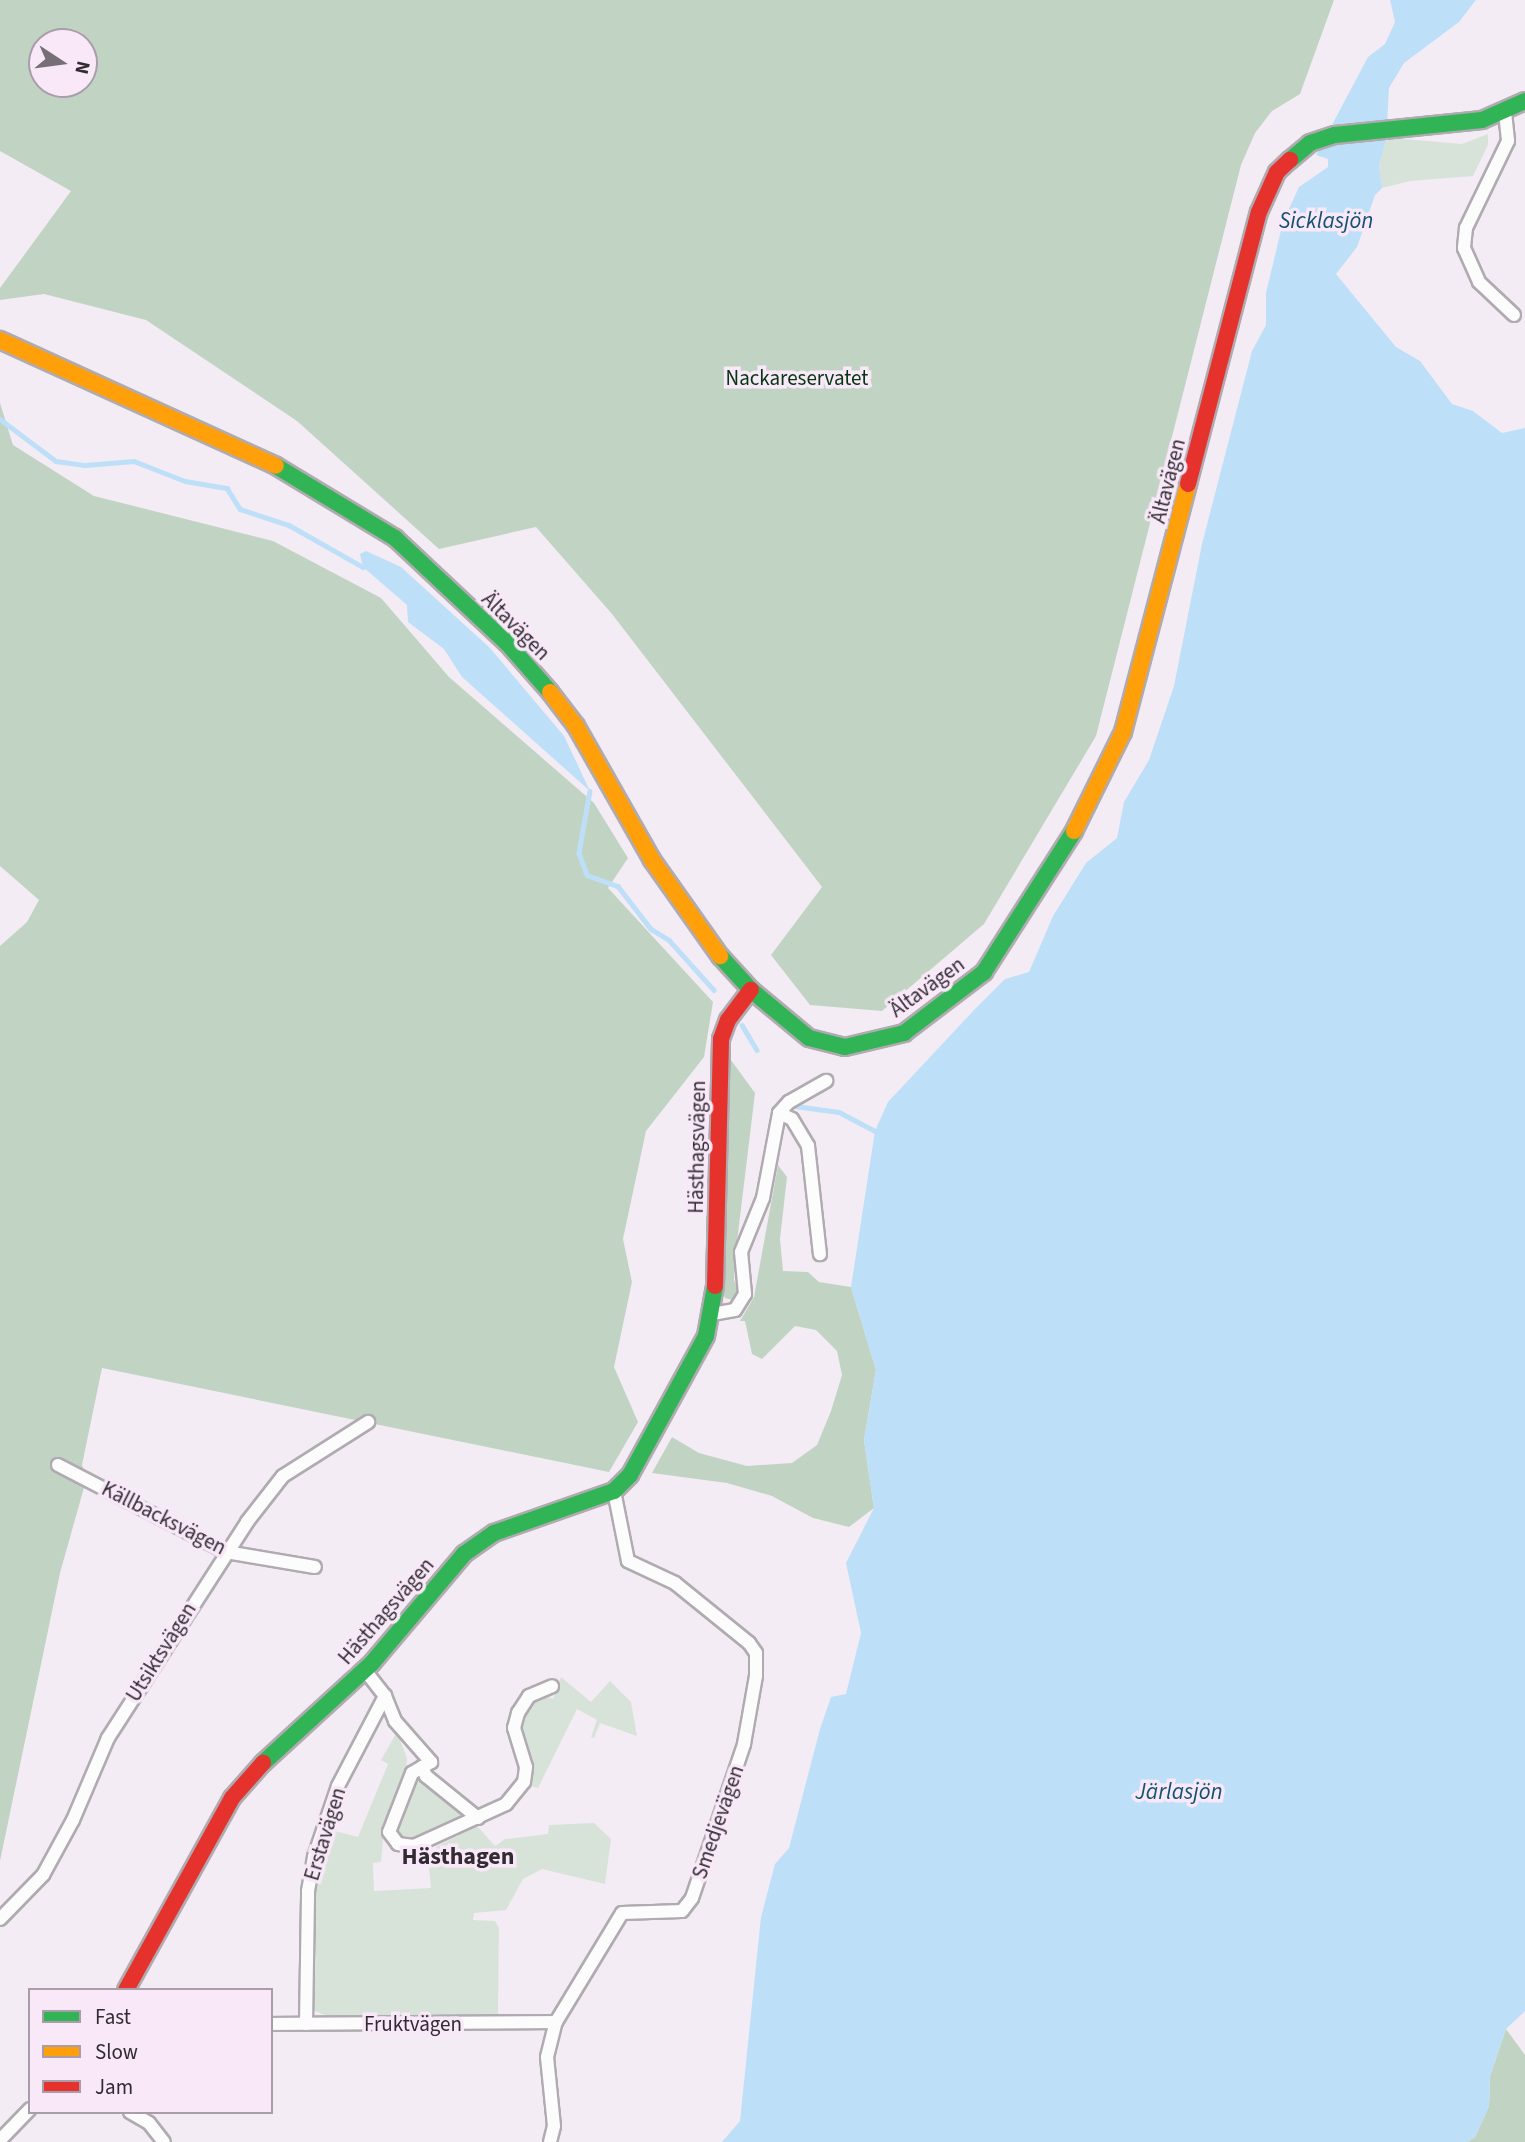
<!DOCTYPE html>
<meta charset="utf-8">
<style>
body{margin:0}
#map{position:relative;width:1525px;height:2142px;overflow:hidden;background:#f4ecf4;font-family:"Source Sans 3",sans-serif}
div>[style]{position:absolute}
.green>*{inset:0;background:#d7e3d8}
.forest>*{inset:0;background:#c1d4c4}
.water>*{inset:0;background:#bddff8}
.stream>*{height:4.5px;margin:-2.25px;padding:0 2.25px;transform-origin:2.25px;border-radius:2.25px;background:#bddff8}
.roads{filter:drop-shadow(2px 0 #b0abb0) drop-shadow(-2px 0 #b0abb0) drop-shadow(0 2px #b0abb0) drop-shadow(0 -2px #b0abb0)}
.street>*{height:12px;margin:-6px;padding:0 6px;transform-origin:6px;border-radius:6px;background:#fdfcfd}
.fast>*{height:16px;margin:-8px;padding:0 8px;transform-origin:8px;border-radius:8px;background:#30b455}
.slow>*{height:16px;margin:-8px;padding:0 8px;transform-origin:8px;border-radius:8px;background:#ff9f0a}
.jam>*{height:16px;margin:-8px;padding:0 8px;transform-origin:8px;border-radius:8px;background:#e5322d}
span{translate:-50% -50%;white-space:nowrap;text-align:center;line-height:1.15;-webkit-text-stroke:7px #f8e8f8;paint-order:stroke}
.park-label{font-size:21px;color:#053511}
.street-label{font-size:21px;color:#322c32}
.water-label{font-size:23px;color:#125371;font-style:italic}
.quarter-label{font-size:24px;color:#322c32;font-weight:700}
.legend{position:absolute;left:28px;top:1988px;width:245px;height:126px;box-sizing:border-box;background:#f8e8f8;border:2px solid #a99da9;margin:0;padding:9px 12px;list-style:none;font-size:21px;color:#322c32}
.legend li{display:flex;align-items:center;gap:14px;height:35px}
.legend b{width:35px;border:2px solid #a99da9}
.north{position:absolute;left:28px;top:28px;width:70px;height:70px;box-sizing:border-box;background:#f8e8f8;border:2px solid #a99da9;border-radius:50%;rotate:103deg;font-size:19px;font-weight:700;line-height:28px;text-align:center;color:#322c32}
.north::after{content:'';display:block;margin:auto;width:24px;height:32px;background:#766f76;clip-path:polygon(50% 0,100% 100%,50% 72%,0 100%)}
</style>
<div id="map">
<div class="green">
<div style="clip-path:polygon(1488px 134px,1488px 145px,1473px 176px,1410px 181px,1382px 188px,1379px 164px,1386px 141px,1393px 138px,1462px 144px)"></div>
<div style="clip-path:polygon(561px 1677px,591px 1702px,610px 1681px,631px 1702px,637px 1736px,600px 1723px,594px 1738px,591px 1737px,597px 1720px,577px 1709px,538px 1788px,528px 1785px,519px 1720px,530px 1699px,541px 1694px,553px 1699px)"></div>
<div style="clip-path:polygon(397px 1732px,407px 1758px,406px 1771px,384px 1829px,381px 1862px,373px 1863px,374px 1891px,431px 1888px,429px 1868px,443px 1857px,436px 1847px,477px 1826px,495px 1846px,505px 1839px,548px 1834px,549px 1825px,594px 1823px,611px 1839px,605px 1884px,542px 1869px,523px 1879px,506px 1910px,474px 1913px,473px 1920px,495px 1921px,499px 1928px,498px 2016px,335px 2019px,312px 2010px,313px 1903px,327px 1829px,358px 1837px,388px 1764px,381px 1760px)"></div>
<div style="clip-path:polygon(415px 1776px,466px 1816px,419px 1840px,395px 1834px,397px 1815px)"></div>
</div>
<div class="forest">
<div style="clip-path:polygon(evenodd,0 0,1334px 0,1300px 94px,1272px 111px,1255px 133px,1241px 165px,1096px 736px,984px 924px,882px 1011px,810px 1005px,771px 955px,822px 887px,612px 614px,536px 527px,439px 549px,297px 421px,146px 320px,44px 294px,0 300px,0 288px,71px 191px,0 151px,0 0,84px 42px,84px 84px,42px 84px,42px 42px,84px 42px)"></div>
<div style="clip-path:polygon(0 403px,13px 445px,94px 496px,273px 541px,381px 598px,449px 677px,594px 803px,628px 858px,608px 888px,713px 1002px,704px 1057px,646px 1131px,623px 1239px,632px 1282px,614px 1367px,638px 1422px,609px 1472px,102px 1368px,82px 1465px,87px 1477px,60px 1573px,0 1861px,0 946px,27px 922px,39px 900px,0 866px)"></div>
<div style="clip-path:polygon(728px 1056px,755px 1093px,736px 1250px,734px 1280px,739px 1290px,733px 1300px,725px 1298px,722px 1289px)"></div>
<div style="clip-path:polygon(778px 1165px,787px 1177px,780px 1239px,783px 1271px,808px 1272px,819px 1282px,851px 1287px,876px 1370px,864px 1440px,874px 1508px,849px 1527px,813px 1518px,772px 1496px,727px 1483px,652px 1473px,672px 1437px,699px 1453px,747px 1466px,792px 1463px,817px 1445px,831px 1411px,842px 1375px,837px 1351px,816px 1330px,795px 1326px,762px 1359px,752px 1354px,745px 1321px,740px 1321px,754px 1297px)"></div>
<div style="clip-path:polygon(1506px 2029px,1525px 2055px,1525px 2142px,1467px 2142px,1475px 2137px,1489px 2106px,1490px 2076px)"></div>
</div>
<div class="water">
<div style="clip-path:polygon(1390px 0,1476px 0,1459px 22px,1404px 63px,1389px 88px,1386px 141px,1379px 165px,1382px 188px,1375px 195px,1357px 247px,1336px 274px,1396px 347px,1420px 361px,1452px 404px,1473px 411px,1502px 433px,1525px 428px,1525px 2011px,1506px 2029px,1490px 2076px,1489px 2106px,1475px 2137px,1467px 2142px,722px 2142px,740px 2121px,761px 1917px,775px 1864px,789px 1848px,820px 1729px,831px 1697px,846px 1694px,861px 1633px,846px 1563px,874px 1508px,864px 1440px,876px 1370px,851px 1287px,875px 1131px,888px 1102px,975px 1009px,1005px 979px,1029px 972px,1053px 916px,1086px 863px,1117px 838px,1124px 802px,1149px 760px,1174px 686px,1202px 544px,1252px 351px,1266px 325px,1266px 293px,1283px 222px,1299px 187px,1328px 167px,1328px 159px,1316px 155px,1368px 57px,1385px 44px,1395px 22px)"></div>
<div style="clip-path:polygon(366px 551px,401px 567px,490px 648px,564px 736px,590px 791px,462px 677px,444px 649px,408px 622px,407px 605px,363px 567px,360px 554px)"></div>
</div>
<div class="stream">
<div style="left:0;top:419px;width:70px;rotate:36.9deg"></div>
<div style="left:56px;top:461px;width:29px;rotate:8deg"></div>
<div style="left:85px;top:465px;width:49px;rotate:-4.7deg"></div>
<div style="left:134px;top:461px;width:55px;rotate:21.4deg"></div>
<div style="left:185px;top:481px;width:43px;rotate:9.5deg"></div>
<div style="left:227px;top:488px;width:25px;rotate:58deg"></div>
<div style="left:240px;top:509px;width:52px;rotate:18.1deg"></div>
<div style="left:289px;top:525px;width:85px;rotate:29.6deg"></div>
<div style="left:590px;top:791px;width:63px;rotate:100.1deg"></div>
<div style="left:579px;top:853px;width:23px;rotate:70deg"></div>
<div style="left:587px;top:875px;width:33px;rotate:20deg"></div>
<div style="left:618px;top:886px;width:54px;rotate:52.5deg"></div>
<div style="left:651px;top:929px;width:21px;rotate:31deg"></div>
<div style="left:669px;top:940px;width:67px;rotate:48deg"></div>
<div style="left:742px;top:1025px;width:29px;rotate:59deg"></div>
<div style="left:795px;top:1106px;width:44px;rotate:7.8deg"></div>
<div style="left:839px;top:1112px;width:41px;rotate:27.8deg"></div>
</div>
<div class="roads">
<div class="street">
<div style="left:1505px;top:112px;width:29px;rotate:84deg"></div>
<div style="left:1508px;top:141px;width:97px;rotate:115.8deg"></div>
<div style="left:1466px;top:228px;width:20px;rotate:96deg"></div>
<div style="left:1464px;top:248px;width:37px;rotate:66deg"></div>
<div style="left:1479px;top:282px;width:48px;rotate:43.3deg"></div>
<div style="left:779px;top:1113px;width:14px;rotate:25deg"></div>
<div style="left:792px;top:1119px;width:31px;rotate:59deg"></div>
<div style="left:808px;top:1146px;width:109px;rotate:83.7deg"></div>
<div style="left:712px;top:1314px;width:23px;rotate:-10deg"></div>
<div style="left:735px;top:1310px;width:19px;rotate:-58deg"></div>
<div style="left:745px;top:1294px;width:42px;rotate:-95.4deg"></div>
<div style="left:741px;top:1252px;width:58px;rotate:-67.8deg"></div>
<div style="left:763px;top:1198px;width:86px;rotate:-79.3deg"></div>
<div style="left:779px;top:1113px;width:15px;rotate:-48deg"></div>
<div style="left:789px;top:1102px;width:43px;rotate:-29.6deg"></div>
<div style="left:58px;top:1465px;width:189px;rotate:27.4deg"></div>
<div style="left:226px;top:1552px;width:90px;rotate:9.6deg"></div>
<div style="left:385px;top:1696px;width:27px;rotate:68deg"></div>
<div style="left:395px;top:1721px;width:55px;rotate:48.7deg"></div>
<div style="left:431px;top:1762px;width:22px;rotate:150deg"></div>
<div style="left:412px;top:1773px;width:63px;rotate:111.3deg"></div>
<div style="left:389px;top:1832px;width:15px;rotate:53deg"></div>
<div style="left:398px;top:1844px;width:16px;rotate:7deg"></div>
<div style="left:414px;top:1846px;width:101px;rotate:-24.5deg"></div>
<div style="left:506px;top:1804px;width:28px;rotate:-51deg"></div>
<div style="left:524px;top:1782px;width:15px;rotate:-82deg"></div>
<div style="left:526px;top:1767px;width:41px;rotate:-107.1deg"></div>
<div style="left:514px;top:1728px;width:16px;rotate:-75deg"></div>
<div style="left:518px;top:1713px;width:20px;rotate:-57deg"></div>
<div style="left:529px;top:1696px;width:25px;rotate:-23deg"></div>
<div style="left:422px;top:1767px;width:10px;rotate:66deg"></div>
<div style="left:426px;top:1776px;width:67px;rotate:38.9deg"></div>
<div style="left:0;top:1919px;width:62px;rotate:-45.7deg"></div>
<div style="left:43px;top:1875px;width:63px;rotate:-61.4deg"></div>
<div style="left:73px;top:1820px;width:89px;rotate:-66.9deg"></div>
<div style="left:108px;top:1738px;width:257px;rotate:-57.2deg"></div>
<div style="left:247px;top:1522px;width:58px;rotate:-52deg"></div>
<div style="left:283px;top:1476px;width:101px;rotate:-32.4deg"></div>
<div style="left:271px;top:2024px;width:285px;rotate:-0.4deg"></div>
<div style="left:306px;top:2024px;width:133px;rotate:-89.1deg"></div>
<div style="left:308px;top:1891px;width:35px;rotate:-80deg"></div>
<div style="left:314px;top:1857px;width:75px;rotate:-71.3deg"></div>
<div style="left:338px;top:1786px;width:102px;rotate:-62.4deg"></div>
<div style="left:385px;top:1696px;width:33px;rotate:-128deg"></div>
<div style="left:130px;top:2112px;width:22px;rotate:30deg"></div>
<div style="left:149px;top:2123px;width:24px;rotate:52deg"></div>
<div style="left:0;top:2140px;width:43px;rotate:-45.9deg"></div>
<div style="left:550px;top:2142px;width:16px;rotate:-76deg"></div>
<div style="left:554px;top:2126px;width:69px;rotate:-95.8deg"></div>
<div style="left:547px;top:2057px;width:36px;rotate:-76deg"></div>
<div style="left:556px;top:2022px;width:127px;rotate:-58.8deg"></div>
<div style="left:622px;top:1913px;width:60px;rotate:-1.9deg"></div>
<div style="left:682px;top:1911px;width:16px;rotate:-52deg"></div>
<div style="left:692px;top:1898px;width:163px;rotate:-71.3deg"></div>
<div style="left:744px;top:1744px;width:69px;rotate:-80deg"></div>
<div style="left:756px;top:1676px;width:23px;rotate:-90deg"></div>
<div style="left:756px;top:1653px;width:12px;rotate:-125deg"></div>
<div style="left:749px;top:1643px;width:95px;rotate:-141deg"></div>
<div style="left:675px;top:1583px;width:52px;rotate:-154.9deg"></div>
<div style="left:628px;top:1561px;width:71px;rotate:-101.3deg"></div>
</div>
<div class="fast">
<div style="left:1290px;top:160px;width:26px;rotate:-40deg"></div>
<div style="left:1310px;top:143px;width:26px;rotate:-18deg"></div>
<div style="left:1335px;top:135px;width:148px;rotate:-5.8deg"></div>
<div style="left:1482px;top:120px;width:47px;rotate:-23.8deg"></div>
<div style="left:276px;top:466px;width:139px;rotate:31.2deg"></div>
<div style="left:395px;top:538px;width:154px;rotate:43.2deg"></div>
<div style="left:507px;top:643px;width:65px;rotate:48.7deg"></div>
<div style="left:720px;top:956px;width:46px;rotate:47.6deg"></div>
<div style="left:751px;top:990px;width:75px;rotate:39.6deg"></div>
<div style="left:809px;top:1038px;width:37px;rotate:14deg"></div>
<div style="left:845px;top:1047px;width:61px;rotate:-13.3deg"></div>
<div style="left:904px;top:1033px;width:101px;rotate:-37.3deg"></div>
<div style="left:984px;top:972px;width:167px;rotate:-57.4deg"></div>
<div style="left:263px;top:1763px;width:148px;rotate:-42.5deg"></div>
<div style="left:372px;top:1663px;width:143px;rotate:-49.8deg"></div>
<div style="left:464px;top:1554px;width:37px;rotate:-35deg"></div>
<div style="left:494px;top:1533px;width:127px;rotate:-19.3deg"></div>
<div style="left:614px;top:1491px;width:23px;rotate:-45deg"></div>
<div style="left:630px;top:1475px;width:158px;rotate:-61.3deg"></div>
<div style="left:706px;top:1336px;width:51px;rotate:-79.8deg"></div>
</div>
<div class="slow">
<div style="left:0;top:340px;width:303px;rotate:24.5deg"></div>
<div style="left:550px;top:692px;width:43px;rotate:52.6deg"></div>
<div style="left:576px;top:726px;width:154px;rotate:60.4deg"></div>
<div style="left:652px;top:860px;width:118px;rotate:54.7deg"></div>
<div style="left:1074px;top:831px;width:110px;rotate:-63.7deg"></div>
<div style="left:1123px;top:732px;width:256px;rotate:-75.3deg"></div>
</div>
<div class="jam">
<div style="left:1188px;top:484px;width:281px;rotate:-75.4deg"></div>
<div style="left:1259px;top:212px;width:44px;rotate:-65.8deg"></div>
<div style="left:1277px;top:172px;width:18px;rotate:-43deg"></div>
<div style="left:715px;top:1286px;width:247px;rotate:-88.6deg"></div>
<div style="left:721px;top:1039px;width:20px;rotate:-70deg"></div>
<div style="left:728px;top:1020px;width:38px;rotate:-53deg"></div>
<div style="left:126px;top:1990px;width:219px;rotate:-61.1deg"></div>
<div style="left:232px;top:1798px;width:47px;rotate:-48.5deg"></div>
</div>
</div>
<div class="park-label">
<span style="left:797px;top:378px">Nackareservatet</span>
</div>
<div class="street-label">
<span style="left:1168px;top:481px;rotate:-76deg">Ältavägen</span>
<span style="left:516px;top:626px;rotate:45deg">Ältavägen</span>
<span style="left:927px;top:987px;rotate:-36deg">Ältavägen</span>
<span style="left:697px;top:1147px;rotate:-89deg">Hästhagsvägen</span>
<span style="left:164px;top:1518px;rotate:27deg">Källbacksvägen</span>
<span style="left:386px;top:1611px;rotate:-49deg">Hästhagsvägen</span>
<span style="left:161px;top:1652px;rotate:-58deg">Utsiktsvägen</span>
<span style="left:718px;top:1822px;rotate:-71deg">Smedjevägen</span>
<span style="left:325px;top:1834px;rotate:-73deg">Erstavägen</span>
<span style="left:413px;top:2024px">Fruktvägen</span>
</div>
<div class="water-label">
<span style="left:1326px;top:221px">Sicklasjön</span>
<span style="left:1179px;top:1792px">Järlasjön</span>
</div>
<div class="quarter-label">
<span style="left:458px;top:1857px">Hästhagen</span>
</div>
<ul class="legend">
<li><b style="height:9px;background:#30b455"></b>Fast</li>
<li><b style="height:9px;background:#ff9f0a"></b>Slow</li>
<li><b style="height:9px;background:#e5322d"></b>Jam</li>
</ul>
<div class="north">N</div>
</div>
